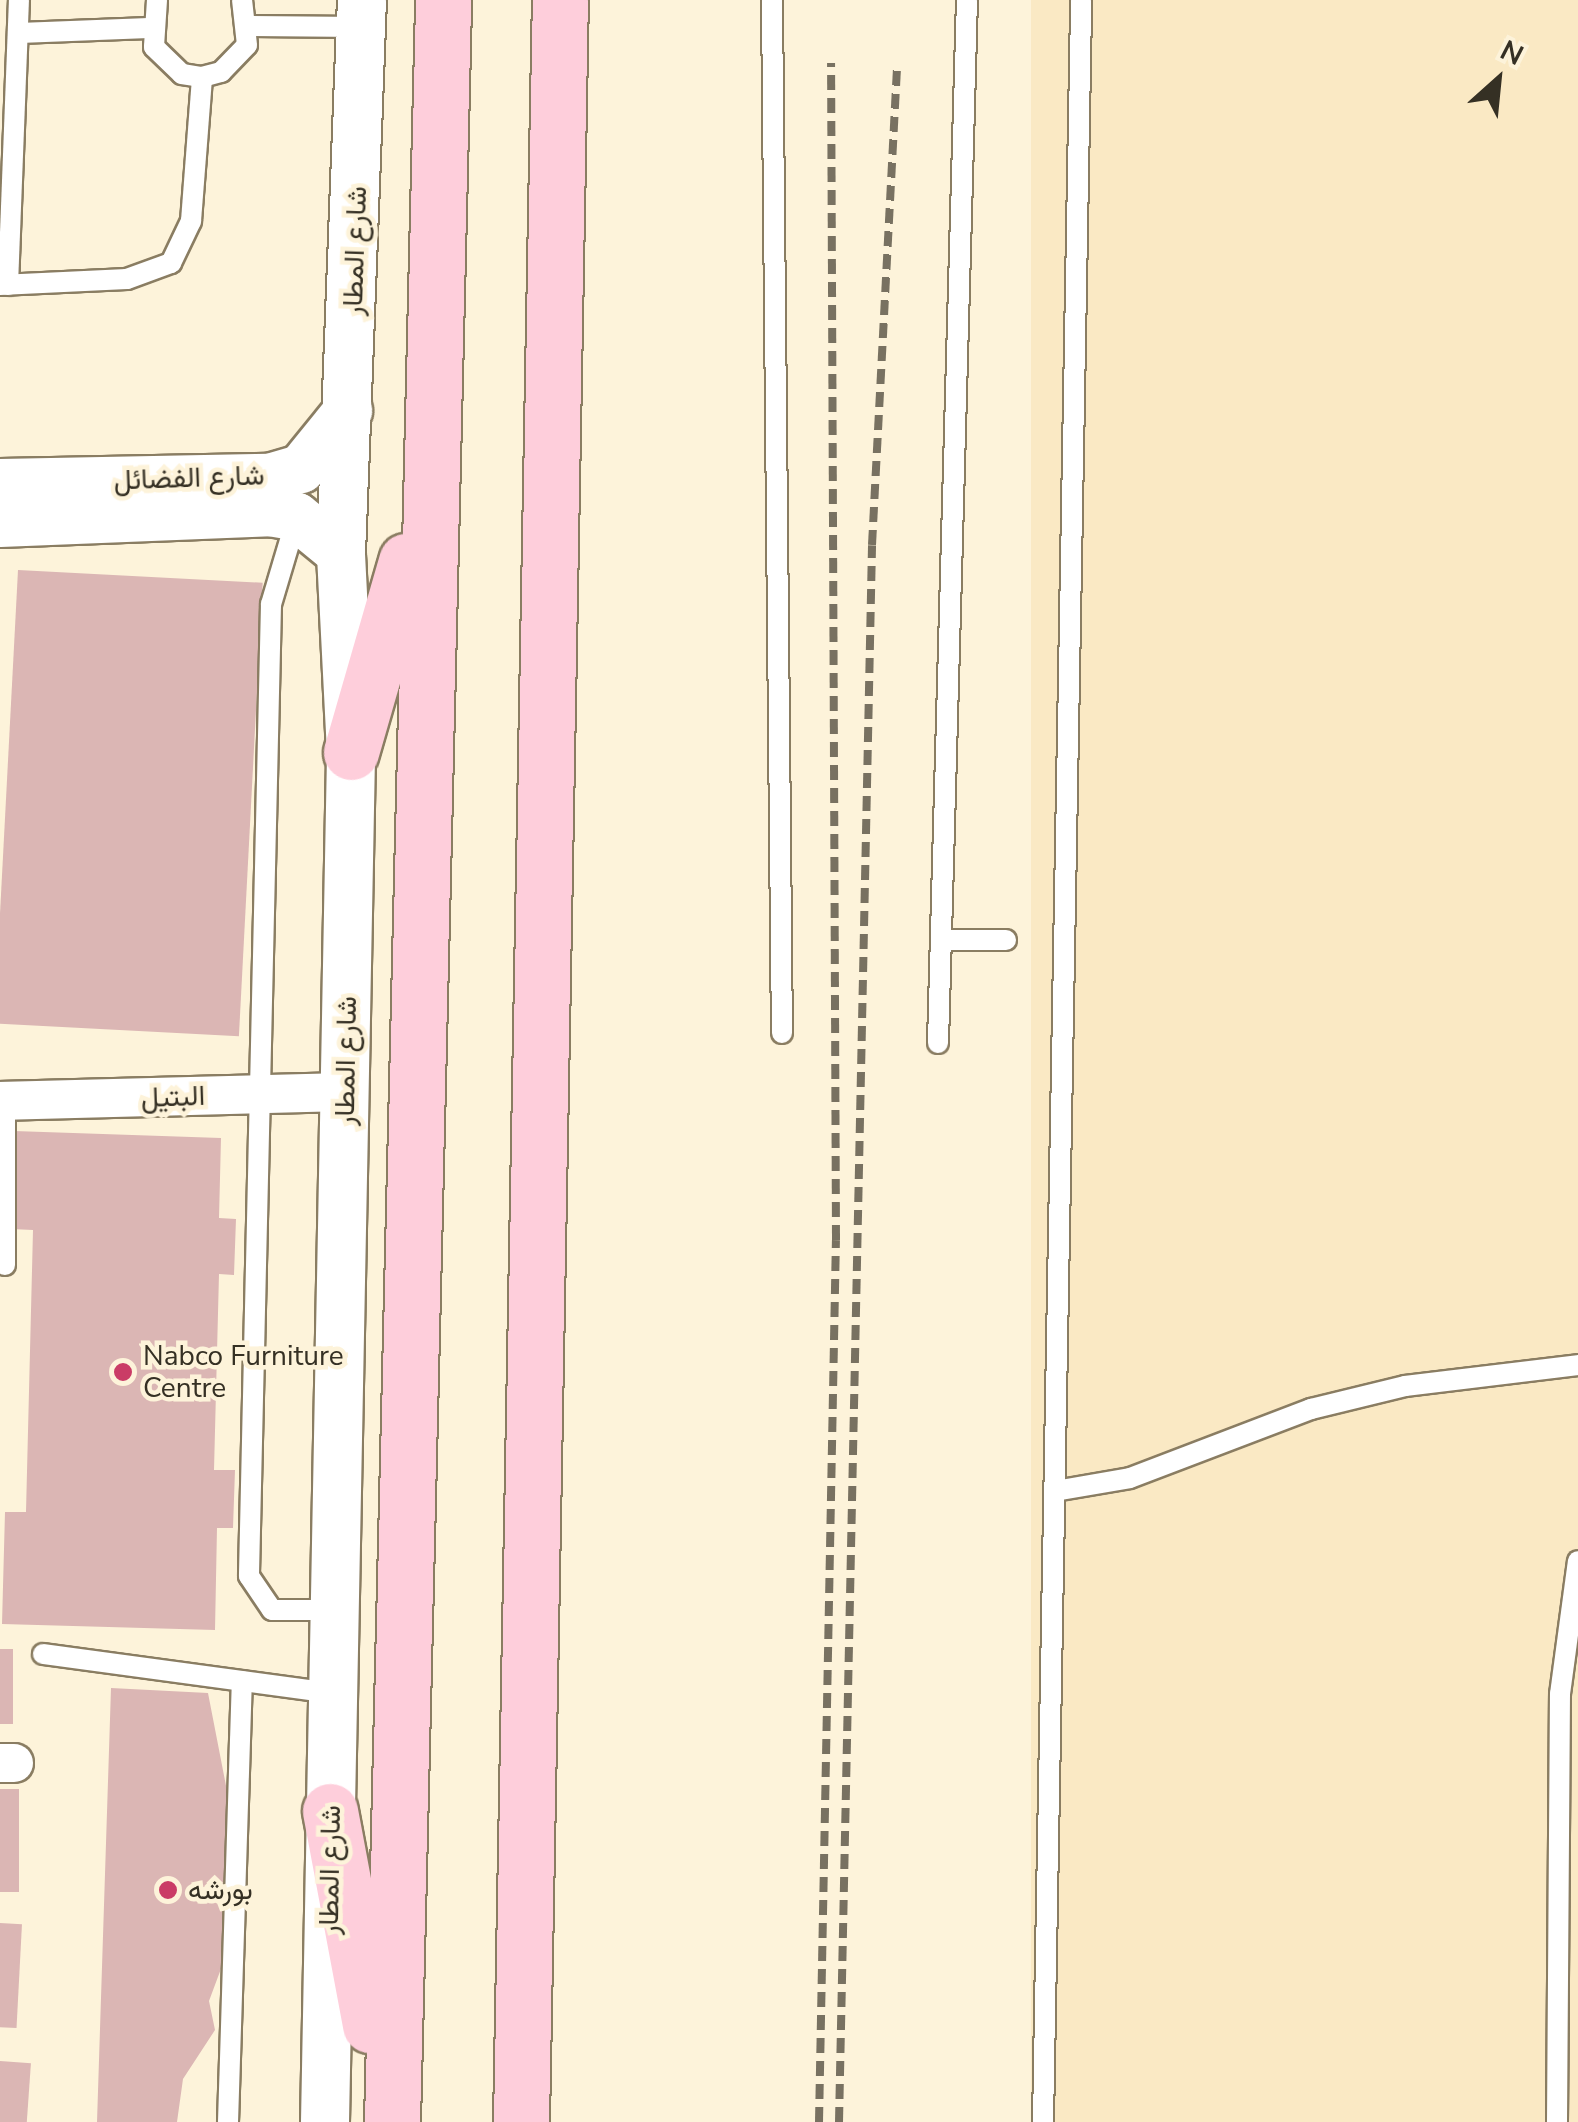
<!DOCTYPE html>
<meta charset="utf-8">
<style>
body{margin:0}
#map{position:relative;width:1578px;height:2122px;overflow:hidden;background:#fdf3da;font-family:"Nunito Sans",Vazirmatn,sans-serif}
div>[style]{position:absolute}
.built>*{inset:0;background:#fae9c4;transform-origin:0 0}
.building>*{inset:0;background:#dbb6b4;transform-origin:0 0}
.roads{filter:drop-shadow(2px 0 #8a7d62) drop-shadow(-2px 0 #8a7d62) drop-shadow(0 2px #8a7d62) drop-shadow(0 -2px #8a7d62)}
.service>*{height:20px;margin:-10px;padding:0 10px;transform-origin:10px;border-radius:10px;background:#fff}
.minor>*{height:38px;margin:-19px;padding:0 19px;transform-origin:19px;border-radius:19px;background:#fff}
.tertiary>*{height:48px;margin:-24px;padding:0 24px;transform-origin:24px;border-radius:24px;background:#fff}
.trunk>*{height:55px;margin:-27.5px;padding:0 27.5px;transform-origin:27.5px;border-radius:27.5px;background:#fecedb}
.rail>*{height:8px;margin-top:-4px;transform-origin:0;background:repeating-linear-gradient(90deg,#787161 0 15px,transparent 0 23px)}
.dots>*{width:28px;height:28px;translate:-50% -50%;box-sizing:border-box;border:5px solid #fdf3da;border-radius:50%}
span{translate:-50% -50%;white-space:nowrap;text-align:center;line-height:1.15;-webkit-text-stroke:9px #fdf3da;paint-order:stroke}
.street-label{font-size:28px;color:#353024}
.poi-label{font-size:28px;color:#353024}
.left{translate:0 -50%;text-align:left}
.north{position:absolute;left:1448px;top:30px;width:100px;height:100px;-webkit-text-stroke:8px #fdf3da;paint-order:stroke;rotate:27deg;font-size:28px;font-weight:700;line-height:40px;text-align:center;color:#353024}
.north::after{content:'';display:block;margin:auto;width:35px;height:45px;background:#353024;clip-path:polygon(50% 0,100% 100%,50% 72%,0 100%)}
</style>
<div id="map">
<div class="built">
<div style="left:1031px;top:0;width:547px;height:2122px"></div>
</div>
<div class="building">
<div style="left:18px;top:570px;width:245px;height:454px;rotate:3deg"></div>
<div style="clip-path:polygon(14px 1131px,221px 1138px,219px 1218px,236px 1219px,234px 1275px,219px 1274px,214px 1470px,235px 1470px,233px 1528px,217px 1528px,215px 1630px,2px 1624px,5px 1512px,26px 1512px,33px 1230px,11px 1229px)"></div>
<div style="left:0;top:1649px;width:13px;height:75px"></div>
<div style="clip-path:polygon(111px 1688px,208px 1693px,234px 1827px,225px 1958px,209px 2001px,215px 2030px,183px 2079px,177px 2122px,97px 2122px)"></div>
<div style="left:0;top:1789px;width:19px;height:103px"></div>
<div style="left:0;top:1923px;width:22px;height:104px;rotate:3deg"></div>
<div style="left:0;top:2061px;width:31px;height:61px;rotate:4deg"></div>
</div>
<div class="roads">
<div class="service">
<div style="left:157px;top:0;width:47px;rotate:93.7deg"></div>
<div style="left:154px;top:47px;width:39px;rotate:44deg"></div>
<div style="left:182px;top:74px;width:20px;rotate:9deg"></div>
<div style="left:202px;top:77px;width:20px;rotate:-15deg"></div>
<div style="left:221px;top:72px;width:37px;rotate:-46deg"></div>
<div style="left:247px;top:45px;width:45px;rotate:-96.3deg"></div>
<div style="left:772px;top:0;width:1033px;rotate:89.45deg"></div>
<div style="left:251px;top:26px;width:110px;rotate:0.5deg"></div>
<div style="left:19px;top:33px;width:130px;rotate:-2.2deg"></div>
<div style="left:0;top:285px;width:127px;rotate:-2.7deg"></div>
<div style="left:127px;top:279px;width:47px;rotate:-20deg"></div>
<div style="left:171px;top:263px;width:47px;rotate:-64.5deg"></div>
<div style="left:191px;top:221px;width:144px;rotate:-85.6deg"></div>
<div style="left:8px;top:285px;width:285px;rotate:-87.8deg"></div>
<div style="left:297px;top:517px;width:91px;rotate:106.6deg"></div>
<div style="left:271px;top:604px;width:972px;rotate:91.3deg"></div>
<div style="left:249px;top:1576px;width:41px;rotate:55.9deg"></div>
<div style="left:272px;top:1610px;width:62px"></div>
<div style="left:941px;top:940px;width:65px"></div>
<div style="left:938px;top:1043px;width:1043px;rotate:-88.41deg"></div>
<div style="left:5px;top:1101px;width:164px;rotate:90deg"></div>
<div style="left:1055px;top:1491px;width:76px;rotate:-9.8deg"></div>
<div style="left:1130px;top:1478px;width:194px;rotate:-20.9deg"></div>
<div style="left:1311px;top:1409px;width:97px;rotate:-13.7deg"></div>
<div style="left:1405px;top:1386px;width:174px;rotate:-6.9deg"></div>
<div style="left:43px;top:1654px;width:293px;rotate:7.7deg"></div>
<div style="left:228px;top:2122px;width:441px;rotate:-88.2deg"></div>
<div style="left:1043px;top:2122px;width:2122px;rotate:-88.97deg"></div>
<div style="left:1557px;top:2122px;width:428px;rotate:-89.6deg"></div>
<div style="left:1560px;top:1694px;width:134px;rotate:-82.3deg"></div>
</div>
<div class="minor">
<div style="left:0;top:1101px;width:345px;rotate:-1.5deg"></div>
<div style="left:0;top:1763px;width:14px"></div>
</div>
<div class="tertiary">
<div style="left:0;top:483px;width:269px;rotate:-1.1deg"></div>
<div style="left:269px;top:478px;width:33px;rotate:-16deg"></div>
<div style="left:301px;top:469px;width:75px;rotate:-51deg"></div>
<div style="left:0;top:523px;width:270px;rotate:-2.3deg"></div>
<div style="left:270px;top:512px;width:27px;rotate:10deg"></div>
<div style="left:297px;top:517px;width:57px;rotate:39.3deg"></div>
<div style="left:325px;top:2122px;width:1370px;rotate:-88.91deg"></div>
<div style="left:351px;top:752px;width:199px;rotate:-92.9deg"></div>
<div style="left:341px;top:553px;width:553px;rotate:-87.83deg"></div>
</div>
<div class="trunk">
<div style="left:351px;top:752px;width:199px;rotate:-73.9deg"></div>
<div style="left:330px;top:1811px;width:218px;rotate:79.4deg"></div>
<div style="left:392px;top:2122px;width:2123px;rotate:-88.62deg"></div>
<div style="left:521px;top:2122px;width:2122px;rotate:-88.95deg"></div>
</div>
</div>
<div class="rail">
<div style="left:819px;top:2122px;width:882px;rotate:-88.9deg"></div>
<div style="left:836px;top:1240px;width:1177px;rotate:-90.24deg"></div>
<div style="left:839px;top:2122px;width:1577px;rotate:-88.8deg"></div>
<div style="left:872px;top:545px;width:482px;rotate:-87deg"></div>
</div>
<div class="dots">
<div style="left:123px;top:1372px;background:#ca3c66"></div>
<div style="left:168px;top:1890px;background:#ca3c66"></div>
</div>
<div class="street-label">
<span style="left:355px;top:251px;rotate:-88deg">شارع المطار</span>
<span style="left:189px;top:478px;rotate:-2deg">شارع الفضائل</span>
<span style="left:346px;top:1061px;rotate:-89deg">شارع المطار</span>
<span style="left:173px;top:1097px;rotate:-2deg">البتيل</span>
<span style="left:330px;top:1870px;rotate:-89deg">شارع المطار</span>
</div>
<div class="poi-label">
<span class="left" style="left:143px;top:1372px">Nabco Furniture<br>Centre</span>
<span class="left" style="left:188px;top:1890px">بورشه</span>
</div>
<div class="north">N</div>
</div>
